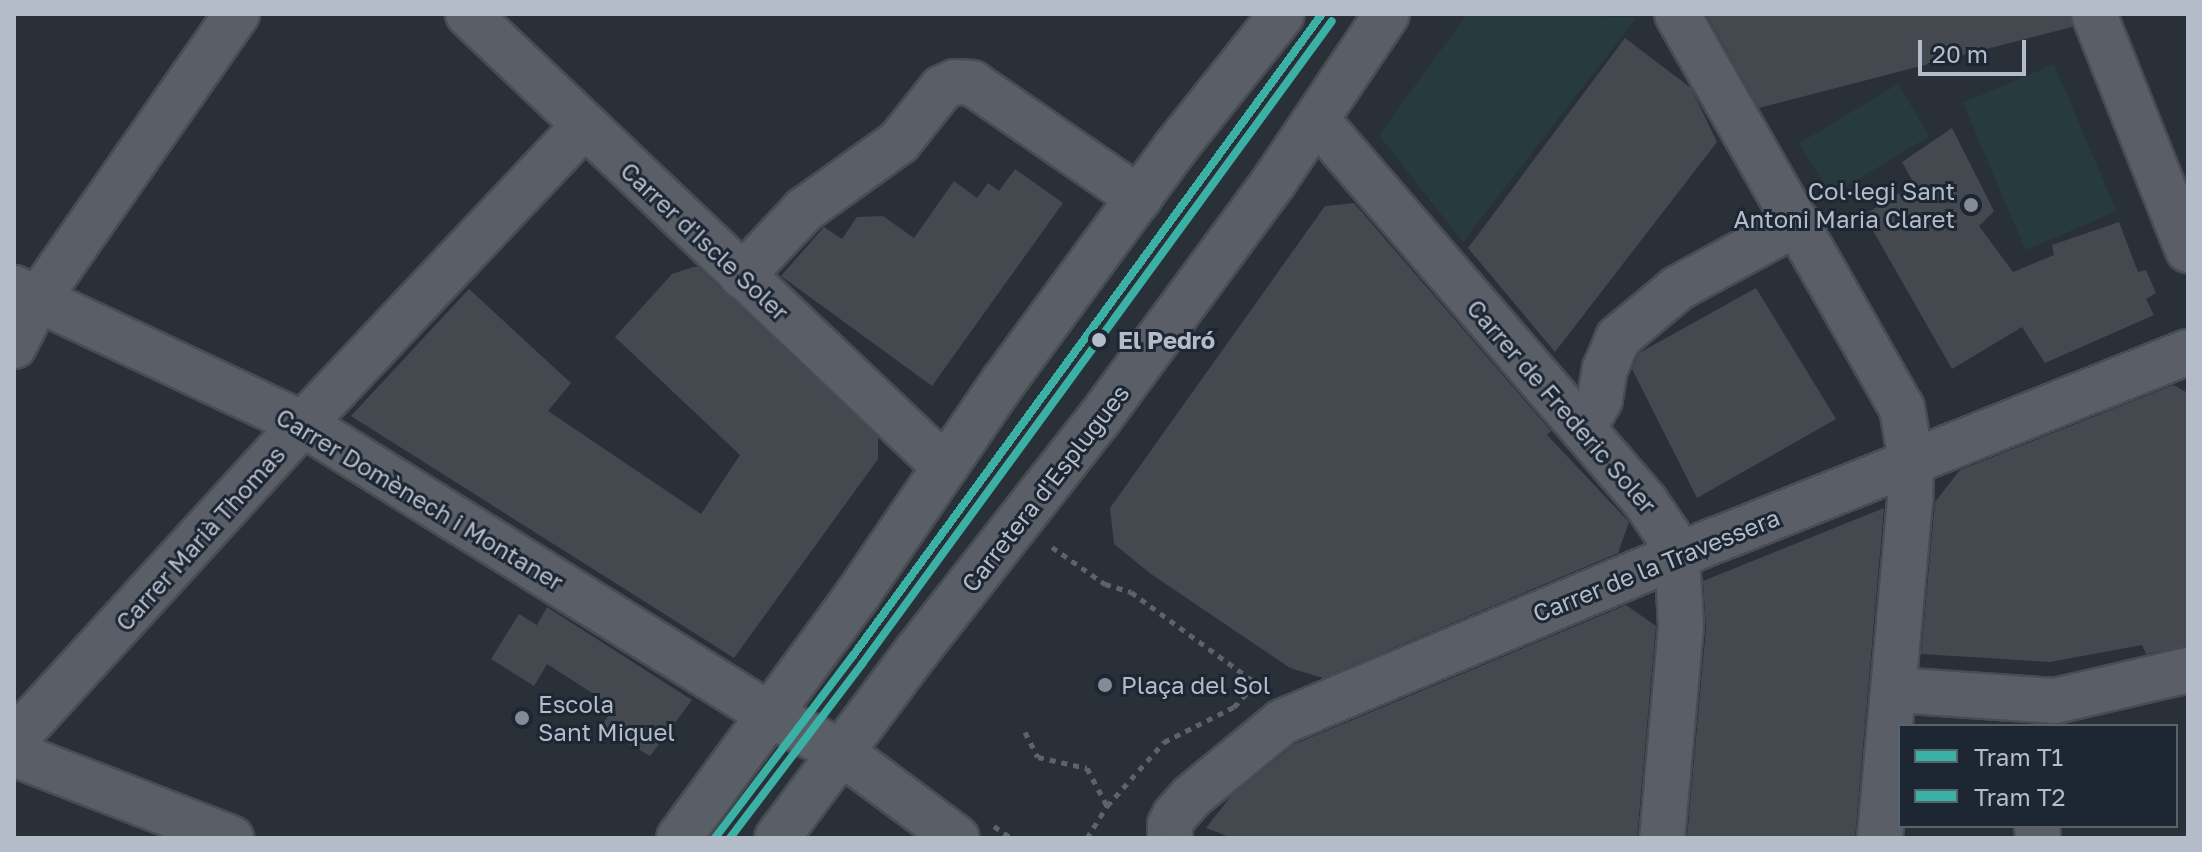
<!DOCTYPE html>
<meta charset="utf-8">
<style>
body{margin:0}
#map{position:relative;width:2202px;height:852px;overflow:hidden;background:#2a3038;font-family:"Golos Text",sans-serif}
div>[style]{position:absolute}
.green>*{inset:0;background:#273a3e;transform-origin:0 0}
.building>*{inset:0;background:#444950}
.path>*{height:5px;margin-top:-2.5px;transform-origin:0;background:repeating-linear-gradient(90deg,#5d636a 0 6px,transparent 0 12px)}
.roads{filter:drop-shadow(2px 0 #484c53) drop-shadow(-2px 0 #484c53) drop-shadow(0 2px #484c53) drop-shadow(0 -2px #484c53)}
.minor>*{height:44px;margin:-22px;padding:0 22px;transform-origin:22px;border-radius:22px;background:#5a5e66}
.tram-1>*{height:8px;margin:-4px;padding:0 4px;transform-origin:4px;border-radius:4px;background:#3ab1a4}
.tram-2>*{height:8px;margin:-4px;padding:0 4px;transform-origin:4px;border-radius:4px;background:#3ab1a4}
.dots>*{width:22px;height:22px;translate:-50% -50%;box-sizing:border-box;border:4px solid #1d2633;border-radius:50%}
span{translate:-50% -50%;white-space:nowrap;text-align:center;line-height:1.15;-webkit-text-stroke:6px #1d2633;paint-order:stroke}
.poi-label{font-size:24px;color:#b4bcc9}
.right{translate:-100% -50%;text-align:right}
.left{translate:0 -50%;text-align:left}
.street-label{font-size:24px;color:#b4bcc9}
.stop-label{font-size:24px;color:#b4bcc9;font-weight:700}
.frame{position:absolute;inset:0;border:16px solid #b4bcc9;pointer-events:none}
.legend{position:absolute;left:1898px;top:724px;width:280px;height:104px;box-sizing:border-box;background:#1d2633;border:2px solid #59626f;margin:0;padding:10px 14px;list-style:none;font-size:24px;color:#b4bcc9}
.legend li{display:flex;align-items:center;gap:16px;height:40px}
.legend b{width:40px;border:2px solid #59626f}
.scale{position:absolute;left:1918px;top:40px;width:108px;height:36px;box-sizing:border-box;border:4px solid #b4bcc9;border-top:0;padding-left:10px;font-size:24px;line-height:28px;white-space:nowrap;color:#b4bcc9;-webkit-text-stroke:6px #1d2633;paint-order:stroke}
</style>
<div id="map">
<div class="green">
<div style="clip-path:polygon(1467px 14px,1637px 17px,1463px 242px,1379px 135px)"></div>
<div style="left:2054px;top:64px;width:160px;height:99px;rotate:67deg"></div>
<div style="left:1898px;top:84px;width:61px;height:115px;rotate:59deg"></div>
</div>
<div class="building">
<div style="clip-path:polygon(1706px 14px,2070px 14px,2072px 27px,1759px 108px)"></div>
<div style="clip-path:polygon(1625px 38px,1691px 88px,1717px 142px,1555px 352px,1468px 248px)"></div>
<div style="clip-path:polygon(1952px 128px,1994px 211px,1979px 226px,2013px 272px,2054px 255px,2052px 245px,2119px 222px,2138px 272px,2146px 270px,2156px 293px,2146px 299px,2154px 315px,2045px 363px,2022px 327px,1952px 369px,1864px 215px,1914px 184px,1902px 162px)"></div>
<div style="clip-path:polygon(1015px 169px,1063px 203px,932px 386px,781px 276px,824px 227px,842px 239px,857px 217px,883px 216px,914px 238px,954px 181px,977px 198px,988px 183px,999px 191px)"></div>
<div style="clip-path:polygon(1354px 203px,1551px 431px,1547px 435px,1629px 522px,1618px 553px,1323px 678px,1290px 668px,1151px 574px,1114px 544px,1110px 508px,1325px 206px)"></div>
<div style="clip-path:polygon(693px 267px,698px 267px,878px 437px,878px 459px,734px 658px,351px 416px,469px 289px,571px 383px,548px 411px,701px 514px,740px 455px,615px 337px,672px 274px)"></div>
<div style="clip-path:polygon(1756px 288px,1836px 419px,1697px 498px,1632px 369px,1639px 353px)"></div>
<div style="clip-path:polygon(2173px 385px,2188px 393px,2188px 646px,2146px 654px,2142px 645px,2050px 662px,1921px 654px,1935px 502px,1960px 470px)"></div>
<div style="clip-path:polygon(1884px 508px,1855px 838px,1687px 838px,1706px 628px,1703px 581px)"></div>
<div style="clip-path:polygon(1626px 605px,1656px 626px,1637px 838px,1232px 838px,1206px 828px,1231px 796px,1295px 744px)"></div>
<div style="clip-path:polygon(547px 607px,692px 700px,650px 756px,601px 727px,614px 707px,547px 664px,534px 686px,491px 659px,519px 614px,537px 625px)"></div>
</div>
<div class="path">
<div style="left:1052px;top:547px;width:65px;rotate:34.9deg"></div>
<div style="left:1105px;top:584px;width:27px;rotate:17deg"></div>
<div style="left:1131px;top:592px;width:155px;rotate:36.1deg"></div>
<div style="left:1025px;top:732px;width:28px;rotate:63deg"></div>
<div style="left:1038px;top:757px;width:50px;rotate:12.7deg"></div>
<div style="left:1087px;top:768px;width:43px;rotate:62.2deg"></div>
<div style="left:994px;top:826px;width:21px;rotate:35deg"></div>
<div style="left:1087px;top:838px;width:38px;rotate:-58deg"></div>
<div style="left:1107px;top:806px;width:86px;rotate:-48.3deg"></div>
<div style="left:1164px;top:742px;width:78px;rotate:-26.6deg"></div>
<div style="left:1234px;top:707px;width:33px;rotate:-47deg"></div>
<div style="left:1256px;top:683px;width:9px"></div>
</div>
<div class="roads">
<div class="minor">
<div style="left:468px;top:14px;width:656px;rotate:43.52deg"></div>
<div style="left:1677px;top:14px;width:454px;rotate:60.3deg"></div>
<div style="left:1902px;top:408px;width:54px;rotate:80.4deg"></div>
<div style="left:1911px;top:461px;width:39px;rotate:91deg"></div>
<div style="left:1910px;top:500px;width:339px;rotate:95.1deg"></div>
<div style="left:2094px;top:14px;width:254px;rotate:68.3deg"></div>
<div style="left:1317px;top:120px;width:503px;rotate:49.28deg"></div>
<div style="left:1645px;top:501px;width:41px;rotate:55.9deg"></div>
<div style="left:1668px;top:535px;width:23px;rotate:67deg"></div>
<div style="left:1677px;top:556px;width:70px;rotate:86.7deg"></div>
<div style="left:1681px;top:626px;width:213px;rotate:95.1deg"></div>
<div style="left:742px;top:276px;width:91px;rotate:-46.8deg"></div>
<div style="left:804px;top:210px;width:117px;rotate:-35.6deg"></div>
<div style="left:899px;top:142px;width:69px;rotate:-51.5deg"></div>
<div style="left:942px;top:88px;width:14px;rotate:-25deg"></div>
<div style="left:955px;top:82px;width:17px;rotate:3deg"></div>
<div style="left:972px;top:83px;width:203px;rotate:34.6deg"></div>
<div style="left:14px;top:288px;width:319px;rotate:25.2deg"></div>
<div style="left:303px;top:424px;width:550px;rotate:31.93deg"></div>
<div style="left:770px;top:715px;width:80px;rotate:27.5deg"></div>
<div style="left:841px;top:752px;width:144px;rotate:36.6deg"></div>
<div style="left:14px;top:346px;width:53px;rotate:-62.9deg"></div>
<div style="left:38px;top:299px;width:348px;rotate:-55.1deg"></div>
<div style="left:1583px;top:429px;width:34px;rotate:-60deg"></div>
<div style="left:1600px;top:399px;width:30px;rotate:-81deg"></div>
<div style="left:1605px;top:369px;width:34px;rotate:-67deg"></div>
<div style="left:1618px;top:338px;width:78px;rotate:-39.8deg"></div>
<div style="left:1678px;top:288px;width:136px;rotate:-28.6deg"></div>
<div style="left:1895px;top:690px;width:160px;rotate:3.9deg"></div>
<div style="left:2055px;top:701px;width:137px;rotate:-13.1deg"></div>
<div style="left:14px;top:740px;width:428px;rotate:-47.6deg"></div>
<div style="left:303px;top:424px;width:410px;rotate:-46.7deg"></div>
<div style="left:14px;top:754px;width:233px;rotate:21.2deg"></div>
<div style="left:2037px;top:826px;width:12px;rotate:85deg"></div>
<div style="left:679px;top:838px;width:303px;rotate:-53.7deg"></div>
<div style="left:858px;top:594px;width:258px;rotate:-55.6deg"></div>
<div style="left:1004px;top:381px;width:289px;rotate:-53.7deg"></div>
<div style="left:1175px;top:148px;width:171px;rotate:-51.4deg"></div>
<div style="left:777px;top:838px;width:234px;rotate:-53.2deg"></div>
<div style="left:917px;top:651px;width:295px;rotate:-51.9deg"></div>
<div style="left:1099px;top:419px;width:297px;rotate:-53.6deg"></div>
<div style="left:1275px;top:180px;width:200px;rotate:-56deg"></div>
<div style="left:1170px;top:838px;width:13px;rotate:-90deg"></div>
<div style="left:1170px;top:825px;width:11px;rotate:-63deg"></div>
<div style="left:1175px;top:815px;width:24px;rotate:-48deg"></div>
<div style="left:1191px;top:797px;width:118px;rotate:-39.5deg"></div>
<div style="left:1282px;top:722px;width:471px;rotate:-22.8deg"></div>
<div style="left:1716px;top:540px;width:508px;rotate:-21.72deg"></div>
</div>
</div>
<div class="tram-1">
<div style="left:715px;top:838px;width:227px;rotate:-52.9deg"></div>
<div style="left:852px;top:657px;width:796px;rotate:-53.84deg"></div>
</div>
<div class="tram-2">
<div style="left:730px;top:838px;width:218px;rotate:-52.8deg"></div>
<div style="left:862px;top:664px;width:796px;rotate:-53.84deg"></div>
</div>
<div class="dots">
<div style="left:1971px;top:205px;background:#848b96"></div>
<div style="left:1099px;top:340px;background:#b4bcc9"></div>
<div style="left:1105px;top:685px;background:#848b96"></div>
<div style="left:522px;top:718px;background:#848b96"></div>
</div>
<div class="poi-label">
<span class="right" style="left:1955px;top:205px">Col·legi Sant<br>Antoni Maria Claret</span>
<span class="left" style="left:1121px;top:685px">Plaça del Sol</span>
<span class="left" style="left:538px;top:718px">Escola<br>Sant Miquel</span>
</div>
<div class="street-label">
<span style="left:705px;top:241px;rotate:43deg">Carrer d'Iscle Soler</span>
<span style="left:1562px;top:406px;rotate:49deg">Carrer de Frederic Soler</span>
<span style="left:1045px;top:488px;rotate:-52deg">Carretera d'Esplugues</span>
<span style="left:420px;top:499px;rotate:31deg">Carrer Domènech i Montaner</span>
<span style="left:200px;top:538px;rotate:-48deg">Carrer Marià Thomas</span>
<span style="left:1656px;top:565px;rotate:-22deg">Carrer de la Travessera</span>
</div>
<div class="stop-label">
<span class="left" style="left:1118px;top:340px">El Pedró</span>
</div>
<div class="frame"></div>
<ul class="legend">
<li><b style="height:10px;background:#3ab1a4"></b>Tram T1</li>
<li><b style="height:10px;background:#3ab1a4"></b>Tram T2</li>
</ul>
<div class="scale">20 m</div>
</div>
